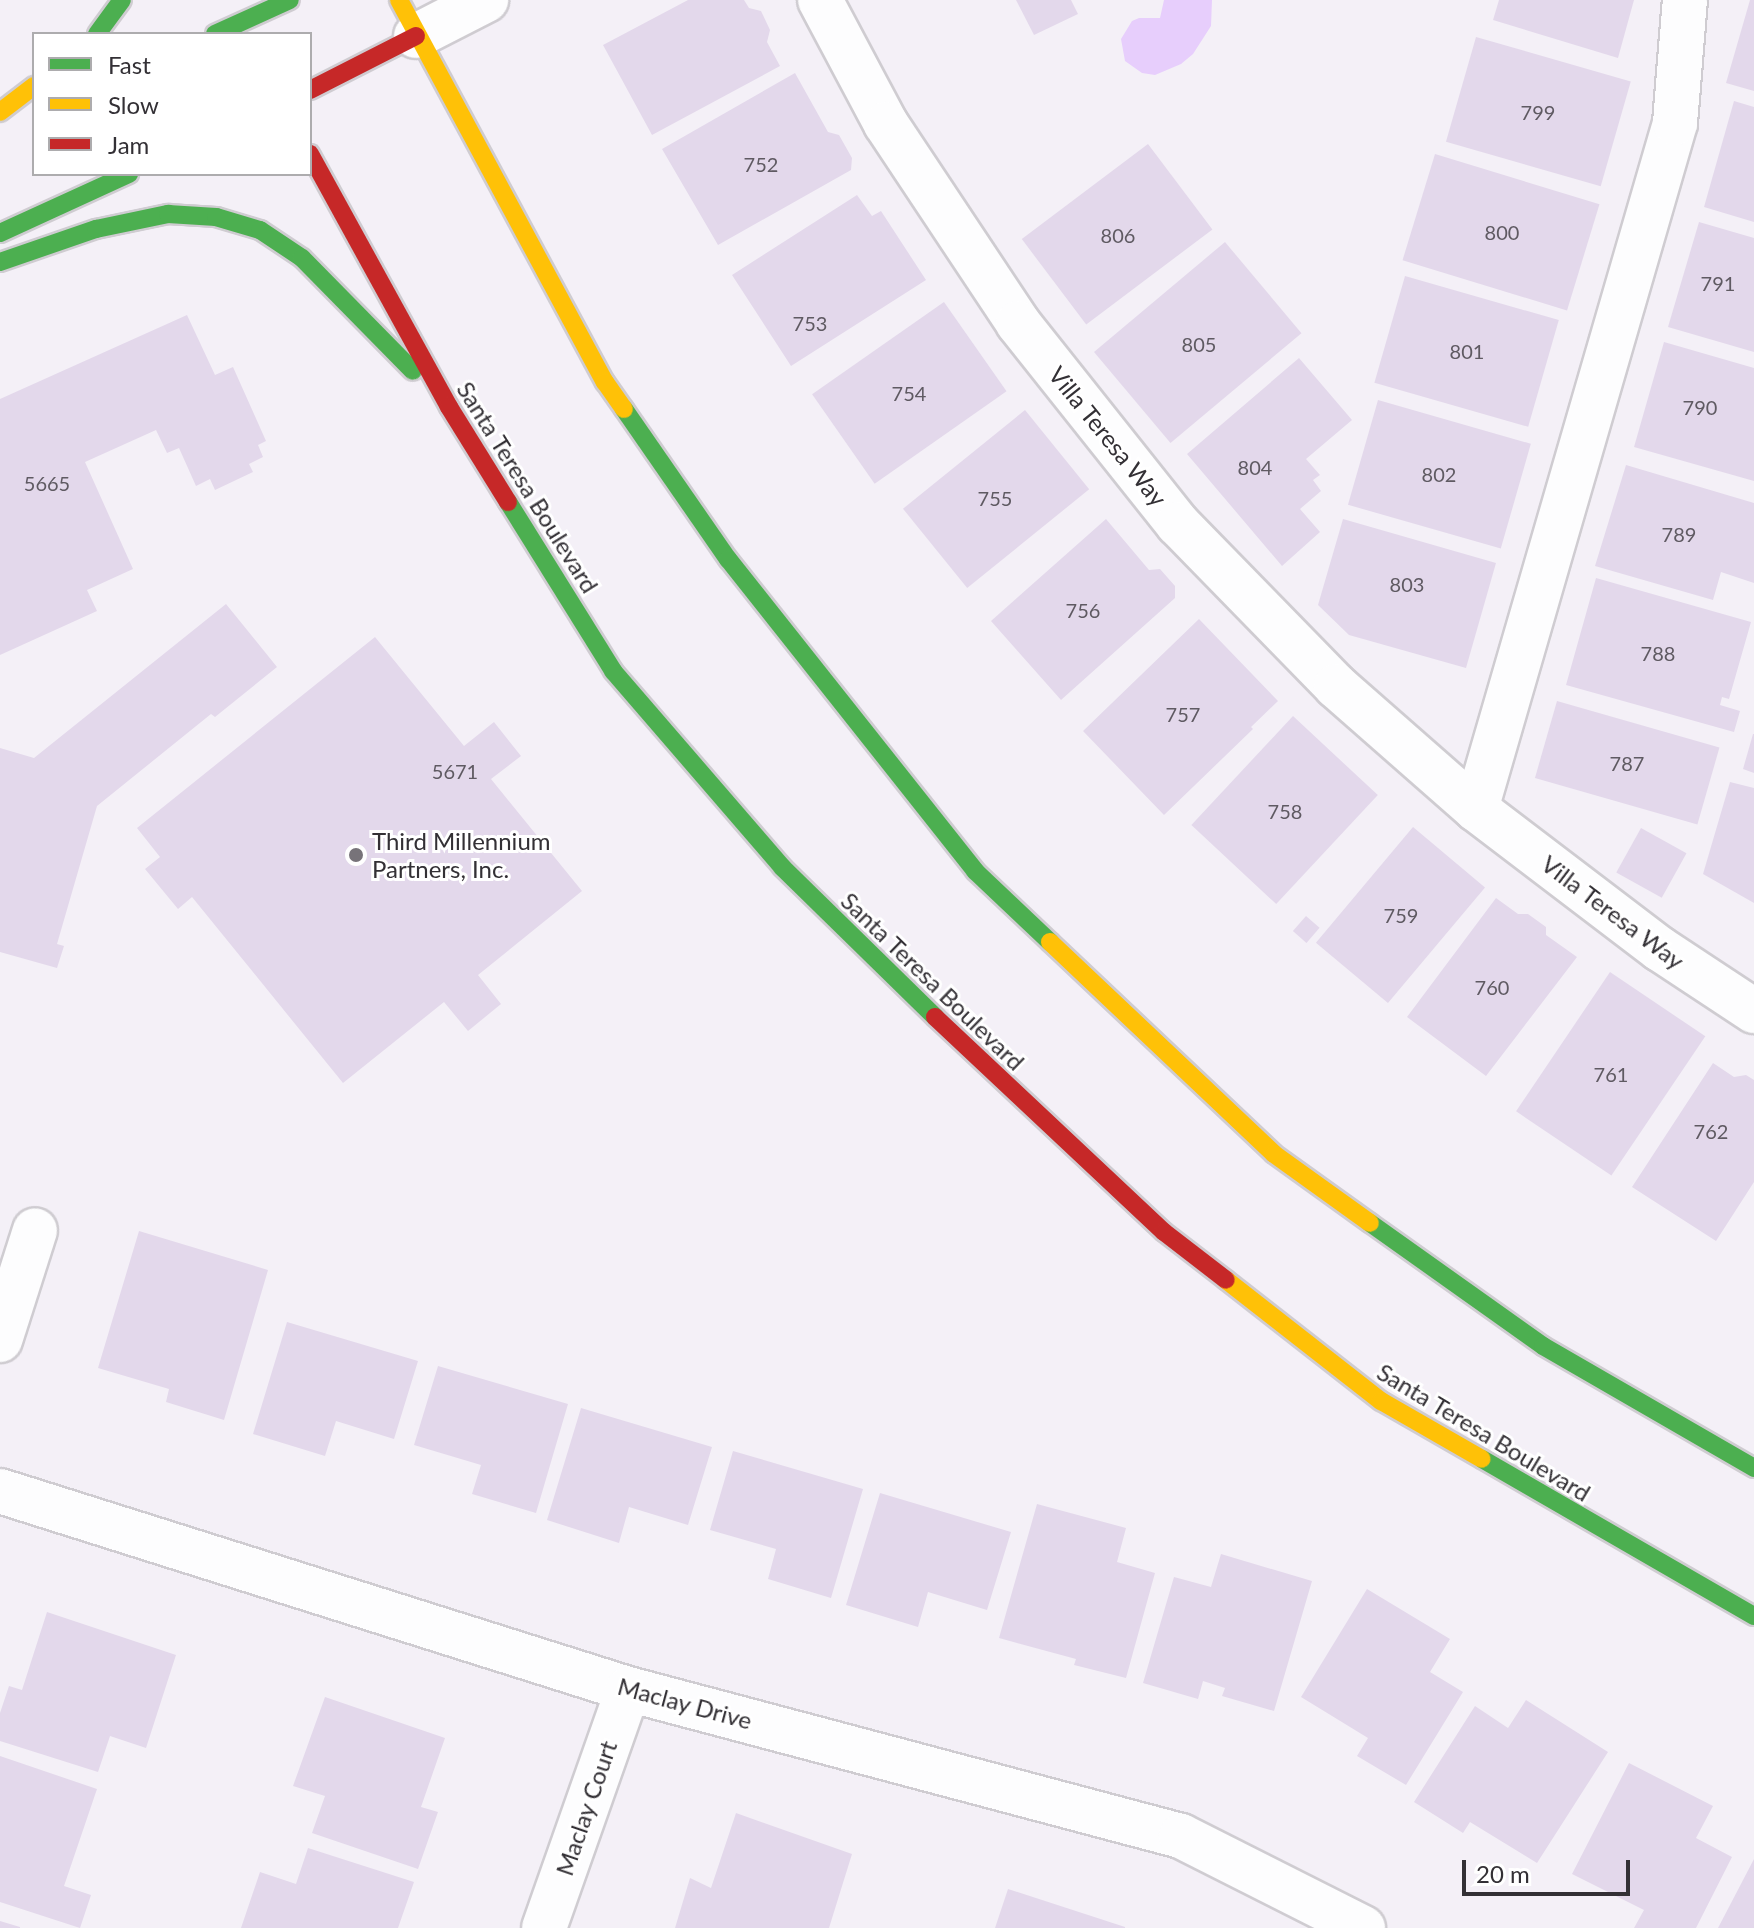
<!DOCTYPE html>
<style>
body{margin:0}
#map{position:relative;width:1754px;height:1928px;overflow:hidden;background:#f4f0f7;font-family:Lato,sans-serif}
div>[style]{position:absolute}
.water>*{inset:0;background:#e7cefc}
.building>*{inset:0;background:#e3d8eb;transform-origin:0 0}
.roads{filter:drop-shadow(2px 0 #cfccd1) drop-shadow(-2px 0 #cfccd1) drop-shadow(0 2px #cfccd1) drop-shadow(0 -2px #cfccd1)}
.street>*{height:44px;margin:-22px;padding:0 22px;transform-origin:22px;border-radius:22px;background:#fdfdfe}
.fast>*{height:18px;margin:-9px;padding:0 9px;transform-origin:9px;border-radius:9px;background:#4caf50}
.slow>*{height:18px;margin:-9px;padding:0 9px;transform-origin:9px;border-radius:9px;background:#ffc107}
.jam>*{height:18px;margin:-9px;padding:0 9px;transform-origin:9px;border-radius:9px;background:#c62828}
.dots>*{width:22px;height:22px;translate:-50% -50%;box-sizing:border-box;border:4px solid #fff;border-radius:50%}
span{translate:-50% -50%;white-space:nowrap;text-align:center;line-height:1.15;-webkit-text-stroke:6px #fff;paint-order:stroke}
.number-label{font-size:20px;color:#5f5a62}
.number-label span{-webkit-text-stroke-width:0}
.street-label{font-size:24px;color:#333035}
.poi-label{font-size:24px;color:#333035}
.left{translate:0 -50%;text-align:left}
.legend{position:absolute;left:32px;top:32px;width:280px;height:144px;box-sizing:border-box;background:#fff;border:2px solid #adacae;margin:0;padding:10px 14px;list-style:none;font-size:24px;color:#333035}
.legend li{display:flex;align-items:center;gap:16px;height:40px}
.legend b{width:40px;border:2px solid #adacae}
.scale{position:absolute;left:1462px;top:1860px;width:168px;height:36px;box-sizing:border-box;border:4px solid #333035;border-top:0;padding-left:10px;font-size:24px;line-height:28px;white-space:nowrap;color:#333035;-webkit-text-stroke:6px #fff;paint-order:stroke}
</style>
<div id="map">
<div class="water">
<div style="clip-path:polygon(1164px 0,1212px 0,1211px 26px,1193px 54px,1181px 64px,1155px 75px,1142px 73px,1125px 61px,1121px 39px,1132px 21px,1139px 18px,1160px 18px)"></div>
</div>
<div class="building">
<div style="clip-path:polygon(688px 0,744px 0,749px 8px,761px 11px,770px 30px,767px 42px,780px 66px,652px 135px,603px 45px)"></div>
<div style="clip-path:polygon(1016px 0,1071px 0,1078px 14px,1034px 35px)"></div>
<div style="clip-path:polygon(1499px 0,1634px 0,1618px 58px,1493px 20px)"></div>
<div style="clip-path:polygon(1750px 0,1754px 0,1754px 91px,1726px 83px)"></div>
<div style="left:1476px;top:37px;width:161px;height:109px;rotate:16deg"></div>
<div style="clip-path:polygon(795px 73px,828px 132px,839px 135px,852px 158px,851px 170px,718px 245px,662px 149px)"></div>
<div style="clip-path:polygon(1734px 101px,1754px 107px,1754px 222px,1704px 207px)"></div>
<div style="left:1148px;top:144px;width:107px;height:158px;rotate:53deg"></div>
<div style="left:1435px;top:154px;width:172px;height:111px;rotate:17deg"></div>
<div style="clip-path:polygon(857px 195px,872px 216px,881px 211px,926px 280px,791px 366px,732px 275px)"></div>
<div style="clip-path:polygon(1699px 222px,1754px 238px,1754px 352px,1668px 327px)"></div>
<div style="left:1225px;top:242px;width:119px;height:171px;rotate:50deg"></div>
<div style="left:1405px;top:276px;width:160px;height:111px;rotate:16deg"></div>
<div style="left:944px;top:302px;width:109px;height:161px;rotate:55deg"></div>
<div style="clip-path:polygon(187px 315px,215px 375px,233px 367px,266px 441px,258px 445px,263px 457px,249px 464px,253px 472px,215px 490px,210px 479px,196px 486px,179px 448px,167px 453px,156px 430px,85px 462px,133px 569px,87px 590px,97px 611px,0 655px,0 399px)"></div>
<div style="clip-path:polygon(1664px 342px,1754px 368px,1754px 481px,1634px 447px)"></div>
<div style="clip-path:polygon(1299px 358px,1352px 420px,1306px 459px,1320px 475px,1313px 480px,1321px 491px,1300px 509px,1320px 532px,1282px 566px,1187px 454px)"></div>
<div style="left:1378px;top:400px;width:159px;height:109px;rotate:16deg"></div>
<div style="left:1025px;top:410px;width:102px;height:157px;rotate:51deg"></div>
<div style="clip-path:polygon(1626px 465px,1754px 503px,1754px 583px,1721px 572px,1713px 600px,1595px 566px)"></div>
<div style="clip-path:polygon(1106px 519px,1149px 570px,1160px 569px,1175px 586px,1175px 598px,1061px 700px,991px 621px)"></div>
<div style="clip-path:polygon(1343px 519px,1496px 563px,1466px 668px,1349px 635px,1318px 605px)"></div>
<div style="clip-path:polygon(1596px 578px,1751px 622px,1729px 699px,1722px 697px,1720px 705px,1740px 711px,1734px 732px,1566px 685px)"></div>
<div style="clip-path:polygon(226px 604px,277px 667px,215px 717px,211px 714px,97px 806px,57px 944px,64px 946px,57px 968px,0 952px,0 748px,34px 758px)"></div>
<div style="clip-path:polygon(1199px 619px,1278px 701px,1251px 727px,1253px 729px,1164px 815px,1083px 731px)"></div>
<div style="clip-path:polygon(375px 637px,464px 746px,494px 722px,521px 756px,491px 779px,582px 891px,478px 975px,501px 1004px,468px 1031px,444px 1002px,343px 1083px,192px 897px,178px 909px,145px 869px,160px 857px,137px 828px)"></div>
<div style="left:1557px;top:701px;width:169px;height:80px;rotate:16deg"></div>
<div style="left:1293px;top:716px;width:116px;height:149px;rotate:43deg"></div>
<div style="clip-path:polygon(1753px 734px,1754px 734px,1754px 773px,1743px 769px)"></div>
<div style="clip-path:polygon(1730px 782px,1754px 788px,1754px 903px,1703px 874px)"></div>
<div style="left:1413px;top:827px;width:94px;height:151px;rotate:40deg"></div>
<div style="left:1641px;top:828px;width:52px;height:51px;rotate:29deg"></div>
<div style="clip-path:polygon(1496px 898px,1518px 914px,1528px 914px,1546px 927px,1546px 935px,1577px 957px,1486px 1076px,1407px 1017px)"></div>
<div style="left:1306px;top:916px;width:18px;height:20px;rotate:41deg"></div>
<div style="left:1610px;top:972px;width:115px;height:168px;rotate:34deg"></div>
<div style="clip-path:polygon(1713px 1063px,1734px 1077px,1746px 1075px,1754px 1080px,1754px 1182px,1716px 1241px,1632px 1187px)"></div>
<div style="clip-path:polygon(139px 1231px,268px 1270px,224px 1420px,166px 1402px,169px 1389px,98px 1368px)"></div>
<div style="clip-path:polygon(287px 1322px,418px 1361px,394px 1439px,336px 1421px,325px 1456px,253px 1434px)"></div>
<div style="clip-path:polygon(438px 1366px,568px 1404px,536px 1513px,472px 1494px,481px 1465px,414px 1445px)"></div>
<div style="clip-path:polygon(581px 1408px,712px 1447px,688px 1525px,629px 1507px,619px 1543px,547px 1520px)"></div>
<div style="clip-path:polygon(733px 1451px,863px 1489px,831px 1598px,768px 1579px,776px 1549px,710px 1530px)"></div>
<div style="clip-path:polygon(880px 1493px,1011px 1532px,987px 1610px,928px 1592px,918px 1627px,846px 1605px)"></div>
<div style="clip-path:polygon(1037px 1504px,1126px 1528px,1117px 1562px,1155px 1573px,1126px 1678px,1074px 1665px,1076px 1659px,999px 1638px)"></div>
<div style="clip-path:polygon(1221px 1554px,1312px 1581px,1274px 1711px,1222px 1696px,1225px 1688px,1203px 1681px,1198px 1699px,1143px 1683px,1174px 1577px,1211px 1587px)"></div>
<div style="clip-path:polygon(1367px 1589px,1450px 1639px,1430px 1672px,1463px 1692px,1406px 1785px,1357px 1756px,1368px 1738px,1301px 1697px)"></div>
<div style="clip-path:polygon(47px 1612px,176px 1655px,146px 1748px,110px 1736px,98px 1772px,0 1741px,0 1713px,9px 1686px,22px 1690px)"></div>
<div style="clip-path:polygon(325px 1697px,445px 1738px,421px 1807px,438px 1812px,418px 1869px,312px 1833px,325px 1796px,293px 1786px)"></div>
<div style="clip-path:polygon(1526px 1700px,1608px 1752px,1537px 1863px,1470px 1822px,1463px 1833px,1414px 1802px,1475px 1706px,1508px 1728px)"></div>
<div style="clip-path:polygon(0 1756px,97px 1789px,64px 1886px,91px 1895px,80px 1928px,0 1902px)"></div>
<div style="clip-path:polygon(1629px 1763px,1713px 1806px,1696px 1838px,1732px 1857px,1696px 1928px,1634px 1928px,1644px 1910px,1572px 1874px)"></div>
<div style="clip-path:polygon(736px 1813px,852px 1854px,829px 1928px,675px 1928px,690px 1878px,711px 1888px)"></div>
<div style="clip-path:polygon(308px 1848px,414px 1882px,398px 1928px,241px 1928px,260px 1872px,296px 1884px)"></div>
<div style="clip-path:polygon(1754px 1859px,1754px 1928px,1718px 1928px)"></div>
<div style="clip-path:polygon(1008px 1889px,1125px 1927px,1125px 1928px,995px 1928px)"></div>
<div style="clip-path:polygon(0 1921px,20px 1927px,20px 1928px,0 1928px)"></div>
</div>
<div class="roads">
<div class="street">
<div style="left:820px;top:0;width:140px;rotate:62deg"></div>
<div style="left:886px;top:124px;width:239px;rotate:56.4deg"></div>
<div style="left:1018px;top:323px;width:257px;rotate:51.5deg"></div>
<div style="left:1178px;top:524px;width:226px;rotate:45.7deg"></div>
<div style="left:1336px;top:686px;width:186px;rotate:41.3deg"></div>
<div style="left:1476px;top:809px;width:231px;rotate:37.3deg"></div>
<div style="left:1660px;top:949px;width:113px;rotate:33.4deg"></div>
<div style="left:416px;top:36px;width:79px;rotate:-27.2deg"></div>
<div style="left:1476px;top:809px;width:714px;rotate:-73.82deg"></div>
<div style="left:1675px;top:123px;width:123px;rotate:-85.4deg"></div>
<div style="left:0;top:1340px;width:115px;rotate:-72.3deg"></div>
<div style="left:0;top:1491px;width:658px;rotate:17.5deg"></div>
<div style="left:628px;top:1689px;width:572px;rotate:14.89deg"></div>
<div style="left:1181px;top:1836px;width:204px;rotate:26.8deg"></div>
<div style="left:544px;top:1928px;width:253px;rotate:-70.6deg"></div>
</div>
<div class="fast">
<div style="left:97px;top:34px;width:42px;rotate:-53.7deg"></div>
<div style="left:215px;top:34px;width:82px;rotate:-24.4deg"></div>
<div style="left:0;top:233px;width:142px;rotate:-24.6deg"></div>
<div style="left:0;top:262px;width:102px;rotate:-19deg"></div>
<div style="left:96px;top:229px;width:74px;rotate:-11.8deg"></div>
<div style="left:168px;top:214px;width:48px;rotate:3.6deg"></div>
<div style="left:216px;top:217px;width:46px;rotate:16.5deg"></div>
<div style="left:260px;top:230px;width:50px;rotate:33.7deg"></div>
<div style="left:302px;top:258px;width:158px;rotate:45.5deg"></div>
<div style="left:624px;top:409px;width:183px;rotate:55.3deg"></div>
<div style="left:728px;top:559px;width:398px;rotate:51.6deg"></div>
<div style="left:975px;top:871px;width:103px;rotate:43.4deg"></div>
<div style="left:508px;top:502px;width:199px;rotate:58.1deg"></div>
<div style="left:613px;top:671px;width:259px;rotate:49.2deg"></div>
<div style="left:782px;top:867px;width:214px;rotate:44.4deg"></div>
<div style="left:1370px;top:1223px;width:212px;rotate:35.4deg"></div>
<div style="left:1543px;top:1346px;width:244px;rotate:30deg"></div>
<div style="left:1482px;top:1459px;width:314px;rotate:30deg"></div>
</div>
<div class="slow">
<div style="left:399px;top:0;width:434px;rotate:61.7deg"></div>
<div style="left:605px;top:382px;width:33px;rotate:55deg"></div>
<div style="left:0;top:112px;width:43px;rotate:-37.4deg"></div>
<div style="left:1050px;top:942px;width:308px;rotate:43.4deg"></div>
<div style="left:1274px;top:1154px;width:118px;rotate:35.7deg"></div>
<div style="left:1226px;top:1280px;width:197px;rotate:38deg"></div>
<div style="left:1381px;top:1401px;width:116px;rotate:29.9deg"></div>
</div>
<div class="jam">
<div style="left:310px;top:90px;width:119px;rotate:-27deg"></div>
<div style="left:310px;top:154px;width:289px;rotate:61.2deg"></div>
<div style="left:449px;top:407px;width:112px;rotate:58.2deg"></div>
<div style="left:935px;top:1017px;width:314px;rotate:43.2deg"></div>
<div style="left:1164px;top:1232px;width:78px;rotate:37.7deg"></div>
</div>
</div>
<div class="dots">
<div style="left:356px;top:855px;background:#777379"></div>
</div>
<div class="number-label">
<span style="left:1538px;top:112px">799</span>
<span style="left:761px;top:164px">752</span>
<span style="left:1502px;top:232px">800</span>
<span style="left:1118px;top:235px">806</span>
<span style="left:1718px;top:283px">791</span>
<span style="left:810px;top:323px">753</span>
<span style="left:1199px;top:344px">805</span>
<span style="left:1467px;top:351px">801</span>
<span style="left:909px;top:393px">754</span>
<span style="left:1700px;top:407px">790</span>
<span style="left:1255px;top:467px">804</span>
<span style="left:1439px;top:474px">802</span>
<span style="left:47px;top:483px">5665</span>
<span style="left:995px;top:498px">755</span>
<span style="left:1679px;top:534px">789</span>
<span style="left:1407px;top:584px">803</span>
<span style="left:1083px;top:610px">756</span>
<span style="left:1658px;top:653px">788</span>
<span style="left:1183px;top:714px">757</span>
<span style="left:1627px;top:763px">787</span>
<span style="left:455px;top:771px">5671</span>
<span style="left:1285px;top:811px">758</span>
<span style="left:1401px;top:915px">759</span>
<span style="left:1492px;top:987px">760</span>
<span style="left:1611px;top:1074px">761</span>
<span style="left:1711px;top:1131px">762</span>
</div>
<div class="street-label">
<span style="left:1108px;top:436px;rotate:51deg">Villa Teresa Way</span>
<span style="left:528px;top:487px;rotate:58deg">Santa Teresa Boulevard</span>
<span style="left:1613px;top:912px;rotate:37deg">Villa Teresa Way</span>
<span style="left:933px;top:981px;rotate:44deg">Santa Teresa Boulevard</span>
<span style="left:1484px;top:1432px;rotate:31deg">Santa Teresa Boulevard</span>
<span style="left:685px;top:1703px;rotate:15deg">Maclay Drive</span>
<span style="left:586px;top:1808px;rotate:-71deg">Maclay Court</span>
</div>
<div class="poi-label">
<span class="left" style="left:372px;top:855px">Third Millennium<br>Partners, Inc.</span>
</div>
<ul class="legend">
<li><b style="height:10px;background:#4caf50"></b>Fast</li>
<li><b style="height:10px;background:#ffc107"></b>Slow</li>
<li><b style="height:10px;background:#c62828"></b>Jam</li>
</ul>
<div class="scale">20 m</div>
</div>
